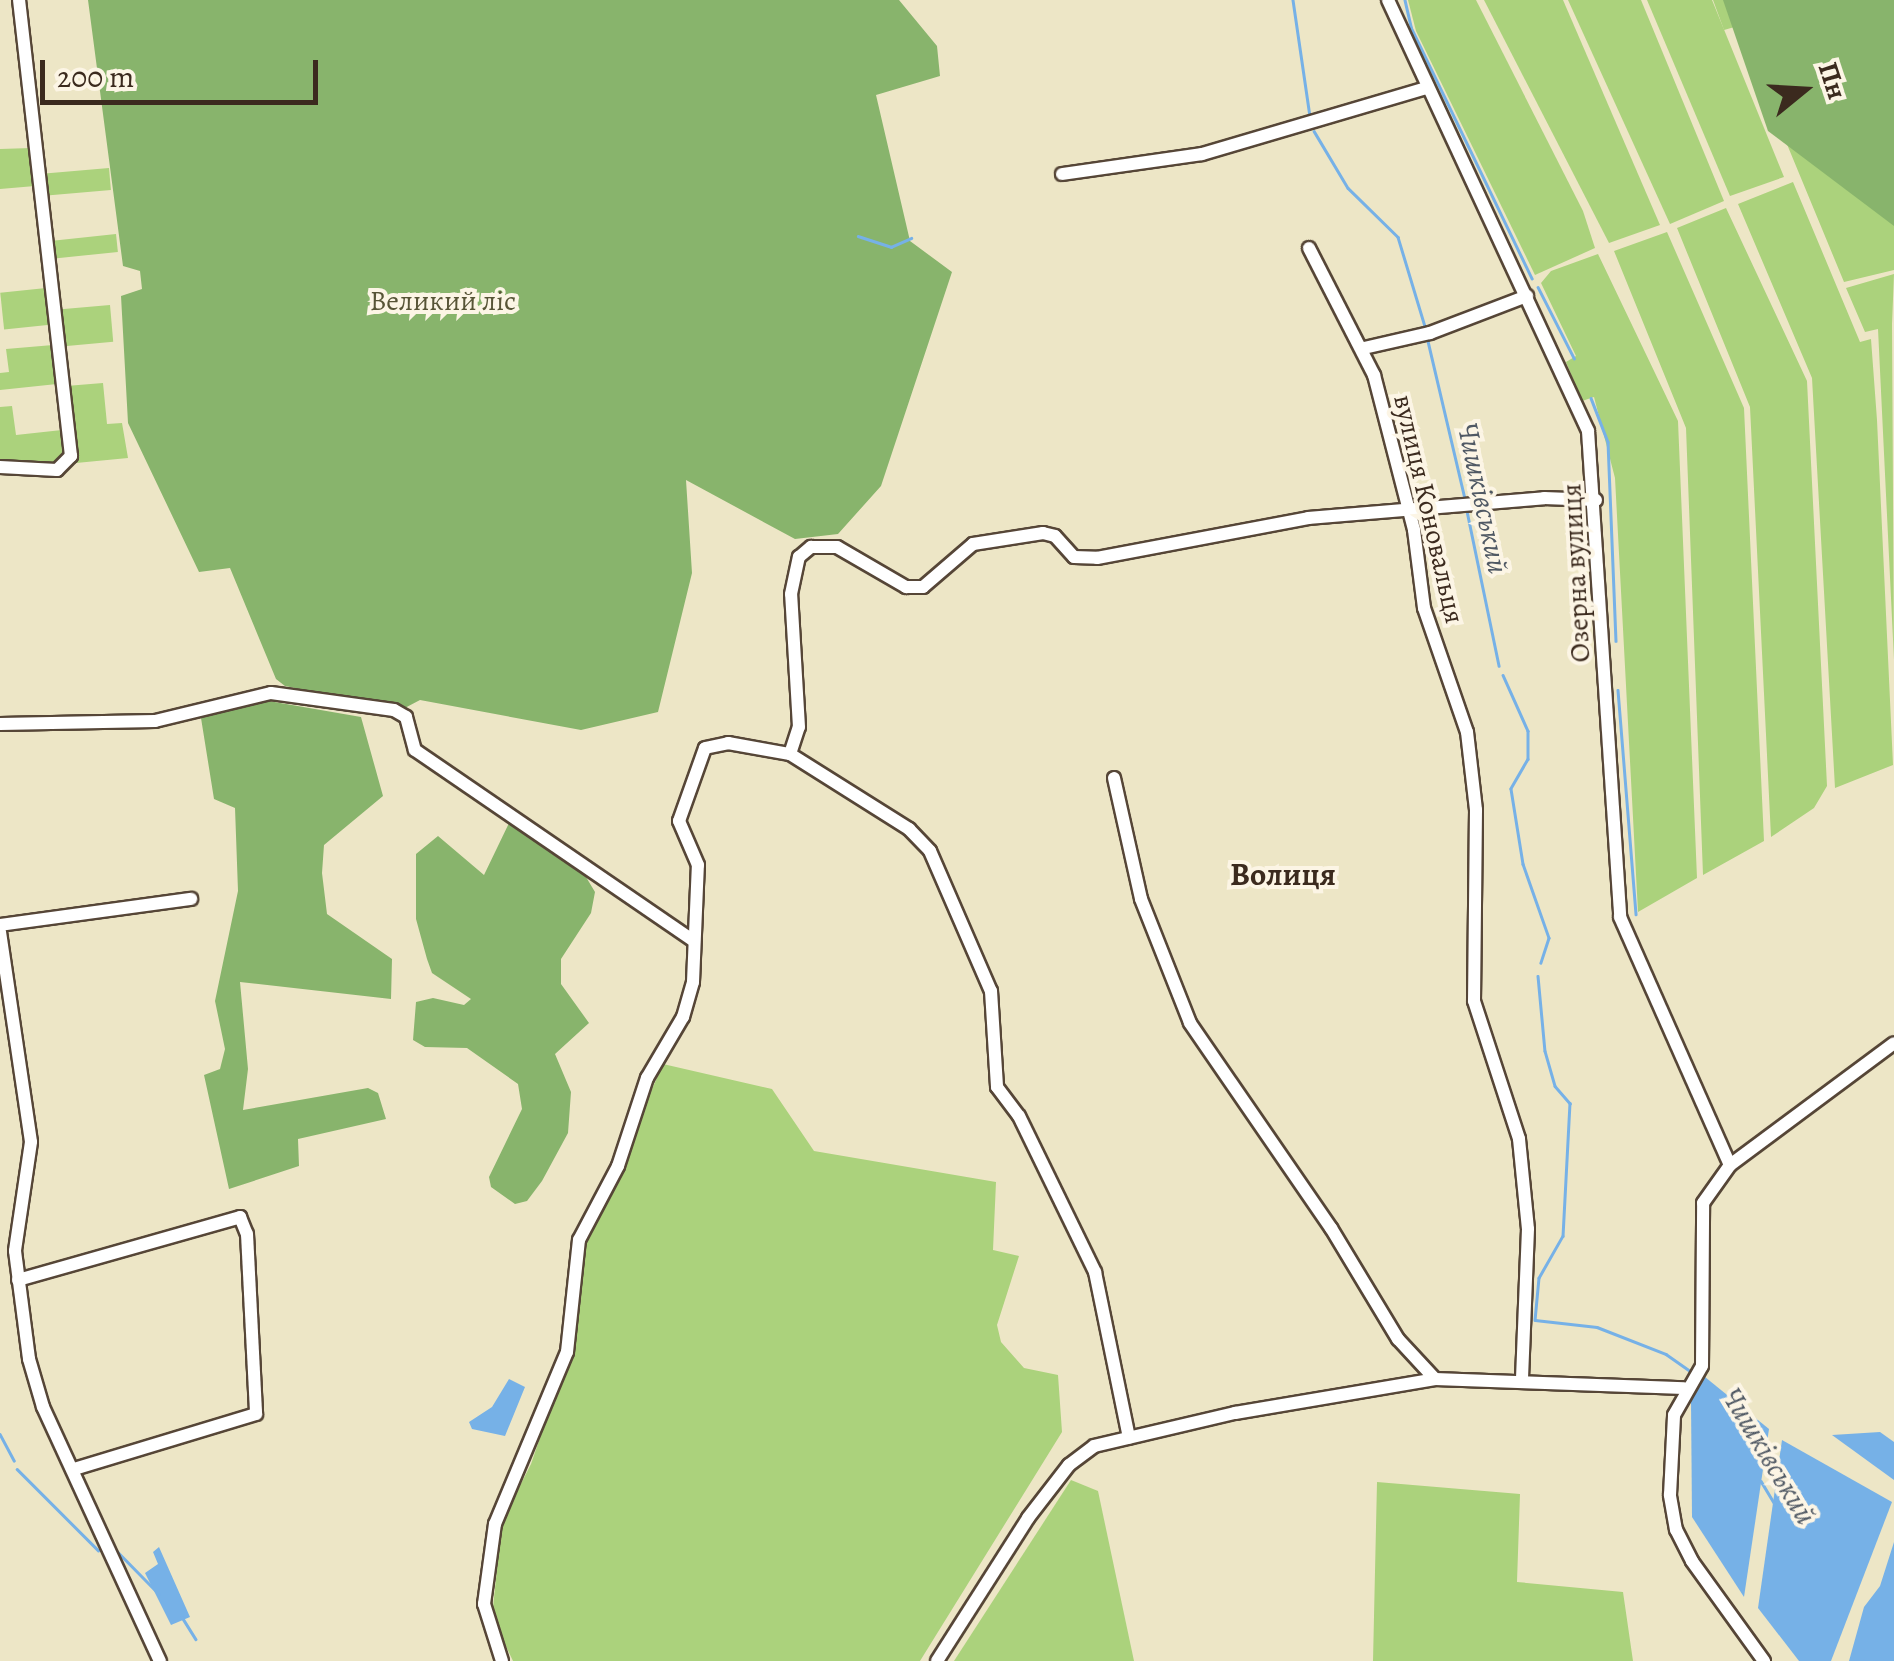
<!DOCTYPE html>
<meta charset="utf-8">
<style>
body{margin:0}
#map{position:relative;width:1894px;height:1661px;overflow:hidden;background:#ede6c6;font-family:Alegreya,serif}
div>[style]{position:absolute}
.green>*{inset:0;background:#abd27c;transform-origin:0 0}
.forest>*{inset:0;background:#88b46c}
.water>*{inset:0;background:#76b1e7}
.stream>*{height:2.5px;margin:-1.25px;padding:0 1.25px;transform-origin:1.25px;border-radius:1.25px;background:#76b1e7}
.roads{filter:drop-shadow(2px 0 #564637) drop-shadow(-2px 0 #564637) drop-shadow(0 2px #564637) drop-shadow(0 -2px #564637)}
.minor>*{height:12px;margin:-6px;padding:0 6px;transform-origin:6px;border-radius:6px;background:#fff}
span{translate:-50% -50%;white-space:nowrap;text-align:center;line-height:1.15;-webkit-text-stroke:8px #fcf5e5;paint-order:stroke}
.park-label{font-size:28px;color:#575436}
.street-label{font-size:28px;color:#3b2a1e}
.water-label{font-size:30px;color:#505964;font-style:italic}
.quarter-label{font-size:32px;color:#3b2a1e;font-weight:700}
.north{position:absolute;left:1754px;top:40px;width:100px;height:100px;-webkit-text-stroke:8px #fcf5e5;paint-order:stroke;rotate:72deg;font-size:28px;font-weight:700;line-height:40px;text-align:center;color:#3b2a1e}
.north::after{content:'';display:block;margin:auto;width:35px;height:45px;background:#3b2a1e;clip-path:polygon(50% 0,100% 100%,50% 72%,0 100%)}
.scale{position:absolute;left:40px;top:60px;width:278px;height:45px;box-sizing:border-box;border:5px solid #3b2a1e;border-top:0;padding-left:12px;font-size:30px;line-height:35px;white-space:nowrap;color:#3b2a1e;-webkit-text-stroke:8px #fcf5e5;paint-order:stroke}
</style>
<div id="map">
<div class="green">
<div style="clip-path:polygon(1408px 0,1476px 0,1583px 211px,1595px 248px,1535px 275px,1416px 31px)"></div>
<div style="clip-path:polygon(1484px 0,1563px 0,1660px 225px,1609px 243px)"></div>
<div style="clip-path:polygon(1568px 0,1641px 0,1724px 201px,1670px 224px)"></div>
<div style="clip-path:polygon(1647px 0,1712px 0,1784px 177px,1730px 196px)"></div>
<div style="clip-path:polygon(1713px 0,1894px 0,1894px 270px,1844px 282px,1738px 26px,1724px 30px)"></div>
<div style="clip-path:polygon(31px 148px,35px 186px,0 189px,0 149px)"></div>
<div style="left:109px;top:168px;width:22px;height:67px;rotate:85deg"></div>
<div style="clip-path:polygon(1793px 182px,1860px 342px,1871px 339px,1877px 420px,1893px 765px,1835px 788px,1812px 378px,1738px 204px)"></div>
<div style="clip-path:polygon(1726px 208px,1807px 381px,1827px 786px,1814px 808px,1771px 837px,1750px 407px,1677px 228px)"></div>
<div style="clip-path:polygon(1667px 232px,1744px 408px,1764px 841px,1703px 875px,1686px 428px,1614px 251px)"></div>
<div style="left:116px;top:234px;width:18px;height:66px;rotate:84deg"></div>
<div style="clip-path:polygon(1598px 254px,1678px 421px,1697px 878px,1638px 912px,1615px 478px,1594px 397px,1582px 401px,1566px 362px,1576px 356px,1541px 283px,1551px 271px)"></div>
<div style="clip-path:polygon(1894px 274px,1892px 324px,1894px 660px,1878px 329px,1865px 332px,1846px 288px)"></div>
<div style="left:46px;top:288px;width:37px;height:46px;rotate:84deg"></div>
<div style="left:110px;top:305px;width:37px;height:52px;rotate:85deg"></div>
<div style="clip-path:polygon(53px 345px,57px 384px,0 390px,0 373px,9px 372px,6px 349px)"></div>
<div style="clip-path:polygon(103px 383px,107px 424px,122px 423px,128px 458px,76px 463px,66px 386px)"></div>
<div style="clip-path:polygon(12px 406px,16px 435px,62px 430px,66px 454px,59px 463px,0 462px,0 407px)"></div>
<div style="clip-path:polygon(663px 1064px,772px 1089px,814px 1151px,996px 1182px,993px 1250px,1019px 1256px,997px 1325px,1001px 1342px,1024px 1368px,1058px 1375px,1062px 1432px,920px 1661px,513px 1661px,492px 1617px,502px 1521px,531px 1464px,569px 1353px,586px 1240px)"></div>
<div style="clip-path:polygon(1071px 1480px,1098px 1491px,1134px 1661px,954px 1661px)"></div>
<div style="clip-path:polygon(1377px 1482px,1520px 1494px,1517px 1582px,1623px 1592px,1633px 1661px,1373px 1661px)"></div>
</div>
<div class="forest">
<div style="clip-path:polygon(88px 0,899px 0,937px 46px,940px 76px,876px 95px,910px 241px,952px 272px,881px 486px,838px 534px,795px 539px,686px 480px,692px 573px,658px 712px,581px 730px,420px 700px,401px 710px,285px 686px,276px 679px,230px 568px,199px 572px,128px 423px,121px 296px,142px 289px,140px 271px,123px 266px)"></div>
<div style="clip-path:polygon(1723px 0,1894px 0,1894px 226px,1768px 131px)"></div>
<div style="clip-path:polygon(263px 700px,361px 717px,383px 796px,324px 845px,322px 873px,327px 914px,392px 959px,391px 999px,240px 982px,248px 1069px,243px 1110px,368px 1088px,378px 1093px,386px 1119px,298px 1139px,299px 1166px,229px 1189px,204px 1075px,220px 1069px,225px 1049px,215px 1001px,238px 891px,235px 808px,214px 799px,201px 718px)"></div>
<div style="clip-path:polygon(510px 821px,580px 867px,595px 892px,591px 913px,561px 959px,561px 984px,589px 1023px,555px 1054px,571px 1092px,568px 1133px,542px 1181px,527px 1201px,515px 1204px,491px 1187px,489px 1177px,522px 1109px,518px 1084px,467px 1048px,425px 1047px,413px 1040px,416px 1002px,433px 998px,464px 1005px,471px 999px,432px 973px,427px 959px,416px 919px,416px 854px,438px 836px,484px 875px)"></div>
</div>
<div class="water">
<div style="clip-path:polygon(1705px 1377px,1769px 1429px,1744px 1597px,1692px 1517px,1691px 1401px)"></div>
<div style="clip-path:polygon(509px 1379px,525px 1387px,505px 1436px,472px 1429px,469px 1422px,492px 1407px)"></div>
<div style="clip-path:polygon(1880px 1432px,1894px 1442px,1894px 1480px,1832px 1435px)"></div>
<div style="clip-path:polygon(1782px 1440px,1892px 1502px,1831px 1661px,1799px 1661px,1758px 1608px)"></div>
<div style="clip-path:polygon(1894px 1542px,1894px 1661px,1849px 1661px,1864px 1607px,1880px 1586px)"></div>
<div style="clip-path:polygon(159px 1547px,190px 1617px,171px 1625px,145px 1573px,158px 1564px,153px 1552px)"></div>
</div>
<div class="stream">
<div style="left:1293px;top:0;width:118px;rotate:81.7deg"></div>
<div style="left:1405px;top:0;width:28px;rotate:77deg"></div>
<div style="left:1411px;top:27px;width:279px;rotate:64.3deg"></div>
<div style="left:1314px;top:131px;width:66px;rotate:59.2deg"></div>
<div style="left:1348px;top:188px;width:70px;rotate:44.4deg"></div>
<div style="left:1398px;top:237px;width:97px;rotate:73.2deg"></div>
<div style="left:858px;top:236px;width:35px;rotate:18deg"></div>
<div style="left:891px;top:247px;width:22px;rotate:-24deg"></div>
<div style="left:1538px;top:287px;width:80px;rotate:63.1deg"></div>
<div style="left:1428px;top:341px;width:162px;rotate:76.8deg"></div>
<div style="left:1591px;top:398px;width:47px;rotate:68.9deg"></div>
<div style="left:1608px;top:442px;width:199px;rotate:87.7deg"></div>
<div style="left:1467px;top:511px;width:158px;rotate:78.3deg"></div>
<div style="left:1503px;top:675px;width:61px;rotate:65.9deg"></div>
<div style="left:1528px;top:731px;width:28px;rotate:90deg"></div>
<div style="left:1528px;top:759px;width:34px;rotate:120deg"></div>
<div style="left:1511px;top:789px;width:76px;rotate:80.9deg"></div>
<div style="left:1523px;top:864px;width:78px;rotate:70.6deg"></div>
<div style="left:1549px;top:938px;width:26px;rotate:108deg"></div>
<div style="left:1618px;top:690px;width:225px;rotate:85.4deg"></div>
<div style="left:1538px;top:976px;width:75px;rotate:84.7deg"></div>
<div style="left:1545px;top:1051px;width:36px;rotate:74deg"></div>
<div style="left:1555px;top:1086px;width:23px;rotate:49deg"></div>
<div style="left:1570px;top:1103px;width:133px;rotate:93deg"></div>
<div style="left:1563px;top:1236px;width:48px;rotate:119.7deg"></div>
<div style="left:1539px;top:1278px;width:42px;rotate:95.4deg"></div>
<div style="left:1535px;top:1320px;width:62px;rotate:6.4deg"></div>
<div style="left:1597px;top:1327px;width:74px;rotate:21.4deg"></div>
<div style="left:1666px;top:1354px;width:33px;rotate:35deg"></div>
<div style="left:0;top:1434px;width:30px;rotate:62deg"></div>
<div style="left:17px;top:1469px;width:115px;rotate:45deg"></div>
<div style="left:1761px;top:1481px;width:27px;rotate:59deg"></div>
<div style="left:115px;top:1549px;width:63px;rotate:45.6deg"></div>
<div style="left:182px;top:1617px;width:26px;rotate:58deg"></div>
</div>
<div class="roads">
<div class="minor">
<div style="left:1388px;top:0;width:475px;rotate:65.1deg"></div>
<div style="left:1588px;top:431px;width:487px;rotate:86.2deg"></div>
<div style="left:1620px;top:917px;width:271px;rotate:66.1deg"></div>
<div style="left:1062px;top:174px;width:141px;rotate:-8.1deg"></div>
<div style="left:1202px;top:154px;width:234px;rotate:-16.4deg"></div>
<div style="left:1309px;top:248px;width:143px;rotate:62.9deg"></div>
<div style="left:1374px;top:375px;width:160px;rotate:75.5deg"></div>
<div style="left:1414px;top:530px;width:79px;rotate:82.7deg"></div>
<div style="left:1424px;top:608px;width:131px;rotate:70.9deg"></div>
<div style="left:1467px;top:732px;width:79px;rotate:83.4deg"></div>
<div style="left:1476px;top:810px;width:191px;rotate:90.6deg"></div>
<div style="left:1474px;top:1001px;width:145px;rotate:71.9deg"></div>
<div style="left:1519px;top:1139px;width:90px;rotate:84.3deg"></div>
<div style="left:1528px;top:1229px;width:152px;rotate:92.3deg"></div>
<div style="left:1364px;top:348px;width:68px;rotate:-12.8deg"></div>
<div style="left:1430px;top:333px;width:104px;rotate:-20.9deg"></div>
<div style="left:0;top:467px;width:57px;rotate:3deg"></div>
<div style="left:57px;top:470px;width:20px;rotate:-45deg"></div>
<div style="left:71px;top:456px;width:459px;rotate:-96.5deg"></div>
<div style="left:0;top:724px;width:155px;rotate:-1.1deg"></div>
<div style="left:155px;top:721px;width:119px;rotate:-13.6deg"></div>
<div style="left:271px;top:693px;width:124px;rotate:7.9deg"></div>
<div style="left:394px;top:710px;width:14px;rotate:30deg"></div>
<div style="left:406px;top:717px;width:34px;rotate:75deg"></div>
<div style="left:415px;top:750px;width:338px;rotate:34.4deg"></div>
<div style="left:790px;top:754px;width:28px;rotate:-72deg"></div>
<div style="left:799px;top:727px;width:133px;rotate:-93.4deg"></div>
<div style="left:791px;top:594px;width:38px;rotate:-78deg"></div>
<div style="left:799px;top:557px;width:16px;rotate:-40deg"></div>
<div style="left:811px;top:547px;width:26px"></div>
<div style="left:837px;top:547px;width:80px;rotate:30.1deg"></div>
<div style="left:906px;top:587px;width:17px"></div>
<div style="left:923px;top:587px;width:66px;rotate:-40.7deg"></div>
<div style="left:973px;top:544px;width:71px;rotate:-8.9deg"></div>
<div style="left:1043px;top:533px;width:12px;rotate:14deg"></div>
<div style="left:1055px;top:536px;width:28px;rotate:48deg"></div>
<div style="left:1074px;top:557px;width:23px;rotate:2deg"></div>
<div style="left:1097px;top:558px;width:215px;rotate:-10.7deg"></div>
<div style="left:1308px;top:518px;width:237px;rotate:-4.8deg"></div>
<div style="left:1544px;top:498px;width:52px;rotate:2.2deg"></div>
<div style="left:1114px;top:778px;width:124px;rotate:77.4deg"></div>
<div style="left:1141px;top:899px;width:133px;rotate:68.4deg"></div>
<div style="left:1190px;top:1023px;width:249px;rotate:55.5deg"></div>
<div style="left:1331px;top:1228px;width:130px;rotate:58.9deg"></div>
<div style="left:1398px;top:1339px;width:54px;rotate:47.2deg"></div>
<div style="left:0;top:925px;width:193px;rotate:-7.8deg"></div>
<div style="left:0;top:932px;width:212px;rotate:81.6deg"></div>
<div style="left:31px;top:1142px;width:110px;rotate:98.4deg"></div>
<div style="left:15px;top:1251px;width:109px;rotate:82.6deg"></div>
<div style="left:29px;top:1359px;width:50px;rotate:73.7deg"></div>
<div style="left:43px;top:1407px;width:280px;rotate:65.3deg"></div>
<div style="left:18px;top:1280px;width:231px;rotate:-15.8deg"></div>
<div style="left:240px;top:1217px;width:18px;rotate:68deg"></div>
<div style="left:247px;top:1234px;width:180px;rotate:87.1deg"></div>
<div style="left:256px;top:1414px;width:190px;rotate:163.2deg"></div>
<div style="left:502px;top:1661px;width:60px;rotate:-107.5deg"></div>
<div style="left:484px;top:1604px;width:81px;rotate:-82.2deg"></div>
<div style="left:495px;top:1524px;width:186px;rotate:-67.3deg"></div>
<div style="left:567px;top:1352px;width:113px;rotate:-83.9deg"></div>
<div style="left:579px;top:1240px;width:84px;rotate:-62.2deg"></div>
<div style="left:618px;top:1166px;width:93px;rotate:-71.8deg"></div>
<div style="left:647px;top:1078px;width:71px;rotate:-59.5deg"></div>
<div style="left:683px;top:1017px;width:36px;rotate:-74deg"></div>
<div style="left:693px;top:982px;width:117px;rotate:-87.6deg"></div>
<div style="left:698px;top:865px;width:48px;rotate:-113.4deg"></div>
<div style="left:679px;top:821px;width:77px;rotate:-70.4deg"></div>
<div style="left:705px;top:748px;width:24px;rotate:-12deg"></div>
<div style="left:728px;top:743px;width:63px;rotate:10.1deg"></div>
<div style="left:790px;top:754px;width:141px;rotate:32.2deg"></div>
<div style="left:909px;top:829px;width:30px;rotate:46deg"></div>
<div style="left:930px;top:851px;width:153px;rotate:66.5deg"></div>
<div style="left:991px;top:991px;width:96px;rotate:86.4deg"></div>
<div style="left:997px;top:1087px;width:36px;rotate:53deg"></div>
<div style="left:1019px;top:1116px;width:174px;rotate:64deg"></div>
<div style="left:1095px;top:1272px;width:169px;rotate:78.4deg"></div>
<div style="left:937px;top:1661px;width:169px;rotate:-57.5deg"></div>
<div style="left:1028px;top:1518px;width:67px;rotate:-52.3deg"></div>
<div style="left:1069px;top:1465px;width:31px;rotate:-37deg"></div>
<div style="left:1094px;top:1446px;width:145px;rotate:-13.2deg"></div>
<div style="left:1235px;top:1413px;width:203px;rotate:-9.6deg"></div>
<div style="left:1435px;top:1379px;width:249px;rotate:2.1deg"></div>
<div style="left:1764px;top:1661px;width:123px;rotate:-125.8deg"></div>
<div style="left:1692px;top:1561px;width:35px;rotate:-117deg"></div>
<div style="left:1676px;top:1530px;width:36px;rotate:-100deg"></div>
<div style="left:1670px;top:1495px;width:80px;rotate:-87.1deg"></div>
<div style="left:1674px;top:1415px;width:56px;rotate:-60.3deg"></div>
<div style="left:1702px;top:1366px;width:163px;rotate:-89.6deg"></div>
<div style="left:1703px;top:1203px;width:47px;rotate:-54.6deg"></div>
<div style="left:1730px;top:1165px;width:204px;rotate:-36.6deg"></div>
</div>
</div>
<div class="park-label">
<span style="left:443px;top:301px">Великий ліс</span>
</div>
<div class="street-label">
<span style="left:1429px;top:509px;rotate:77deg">вулиця Коновальця</span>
<span style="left:1576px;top:573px;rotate:-93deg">Озерна вулиця</span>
</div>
<div class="water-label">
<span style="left:1483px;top:498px;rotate:78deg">Чишківський</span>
<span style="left:1769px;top:1456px;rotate:59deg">Чишківський</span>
</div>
<div class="quarter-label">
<span style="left:1283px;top:874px">Волиця</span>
</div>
<div class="north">Пн</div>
<div class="scale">200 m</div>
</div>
